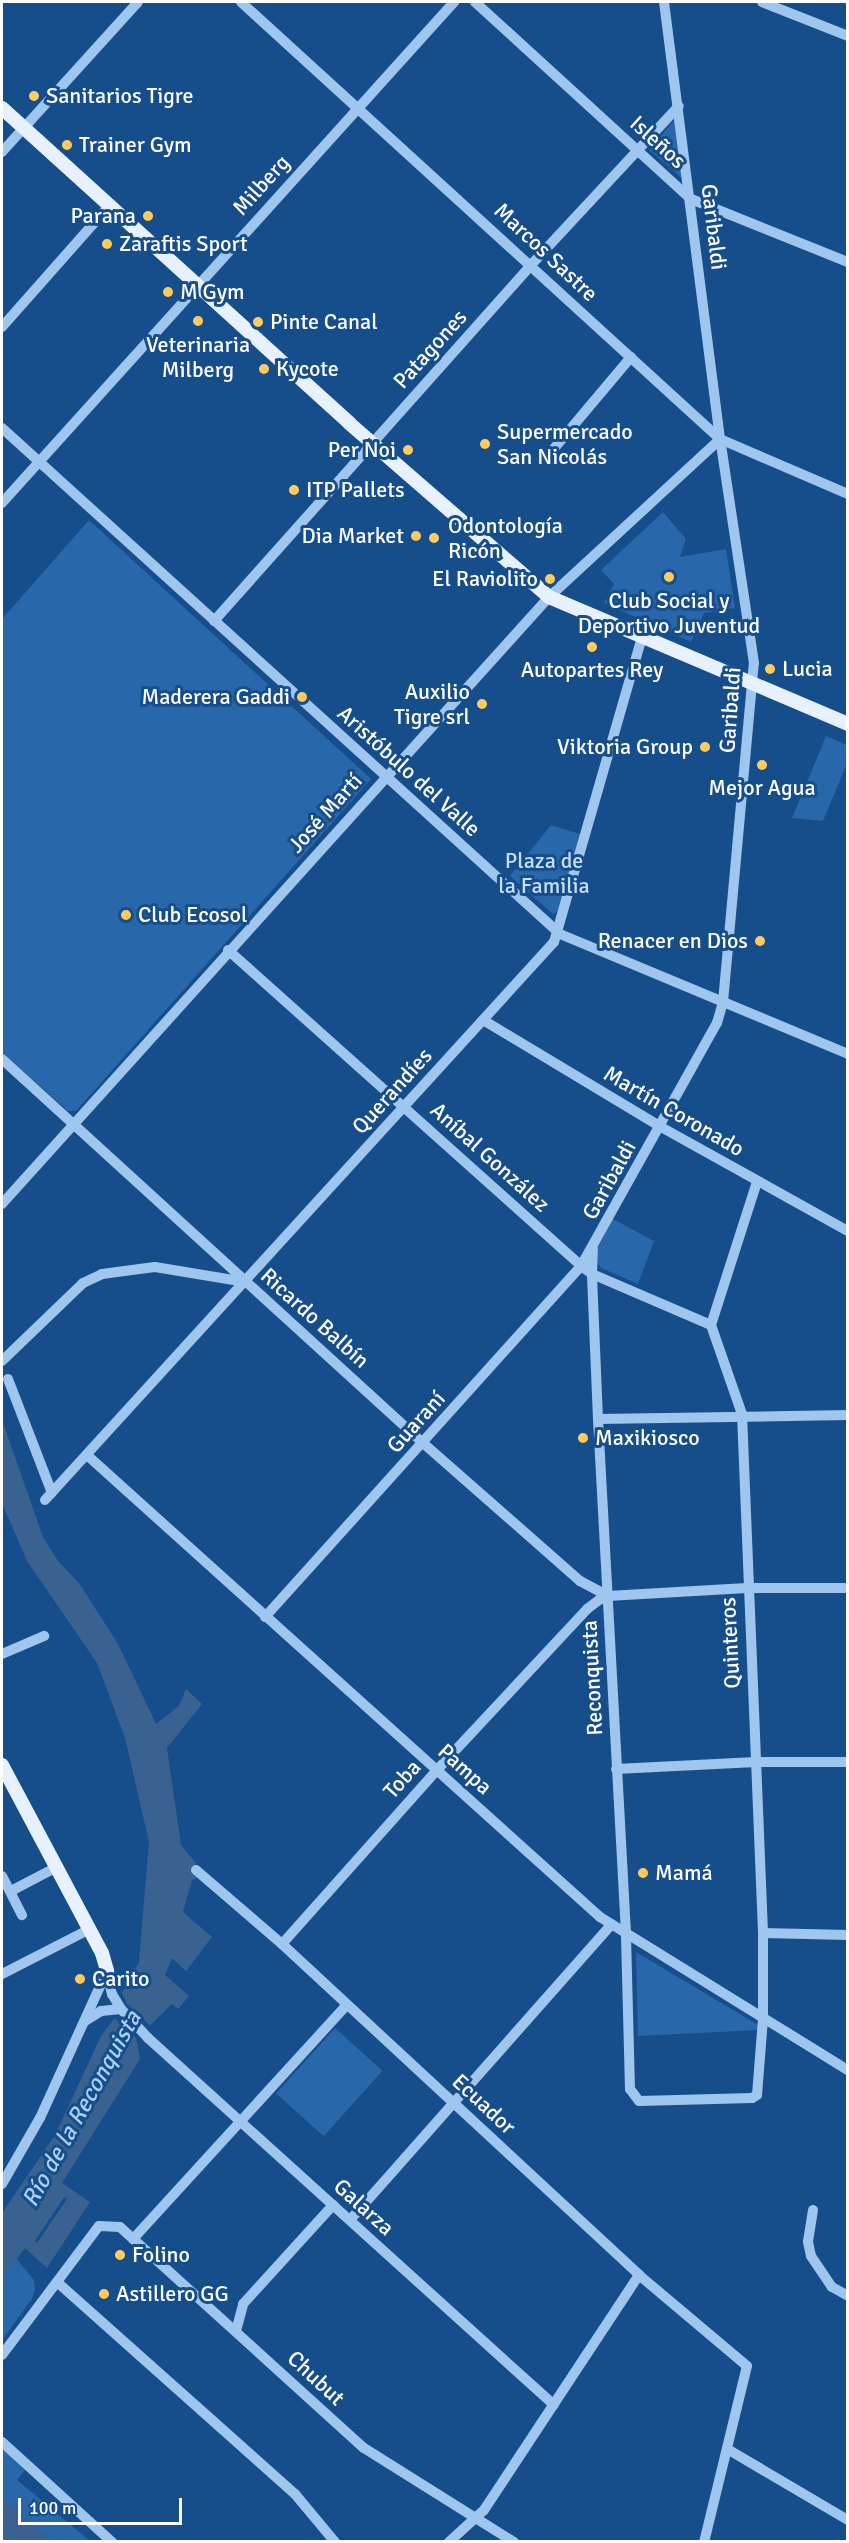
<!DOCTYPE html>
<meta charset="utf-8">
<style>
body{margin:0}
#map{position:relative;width:849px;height:2543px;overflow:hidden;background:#164d8b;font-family:Signika,sans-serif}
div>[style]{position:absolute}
.green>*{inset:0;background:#2867aa;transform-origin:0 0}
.water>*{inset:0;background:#3a6290}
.pier>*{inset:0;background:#164d8b;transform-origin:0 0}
.minor>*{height:10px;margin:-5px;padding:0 5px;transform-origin:5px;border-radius:5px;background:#9ec6ef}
.major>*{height:14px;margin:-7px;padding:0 7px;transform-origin:7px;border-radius:7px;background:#e7f1ff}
.dots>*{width:16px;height:16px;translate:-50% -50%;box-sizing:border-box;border:3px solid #164d8b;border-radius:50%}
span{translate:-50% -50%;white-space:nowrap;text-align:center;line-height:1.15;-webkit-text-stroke:6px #164d8b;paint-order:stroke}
.poi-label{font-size:22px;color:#fff}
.left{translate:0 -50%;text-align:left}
.right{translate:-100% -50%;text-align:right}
.street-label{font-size:22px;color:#fff}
.park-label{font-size:22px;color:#c5dffb}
.water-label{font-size:24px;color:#aacff6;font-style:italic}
.frame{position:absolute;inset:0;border:3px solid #fff;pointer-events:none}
.scale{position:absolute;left:18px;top:2498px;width:164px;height:27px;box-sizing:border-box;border:3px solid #fff;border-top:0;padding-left:8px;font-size:18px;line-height:21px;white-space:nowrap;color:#fff;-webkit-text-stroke:4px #164d8b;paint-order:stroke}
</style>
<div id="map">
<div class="green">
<div style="clip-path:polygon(675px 119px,684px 180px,649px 150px)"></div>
<div style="clip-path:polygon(663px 512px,686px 539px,680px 557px,726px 549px,735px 608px,704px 613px,691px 642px,604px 603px,614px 584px,601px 570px)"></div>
<div style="clip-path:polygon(89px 520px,371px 779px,76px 1111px,68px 1111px,2px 1052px,2px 619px)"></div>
<div style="clip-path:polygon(826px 736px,847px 745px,848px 761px,823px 821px,792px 818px)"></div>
<div style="clip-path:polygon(551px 825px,580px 834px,559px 911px,553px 914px,510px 876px)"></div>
<div style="clip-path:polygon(611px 1218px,654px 1241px,638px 1284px,601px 1268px,595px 1259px,595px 1249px)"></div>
<div style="clip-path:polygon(636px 1952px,760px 2026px,760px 2030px,638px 2036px)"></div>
<div style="left:335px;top:2028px;width:64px;height:88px;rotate:42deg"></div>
<div style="clip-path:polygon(16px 2258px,34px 2280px,35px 2289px,32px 2299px,2px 2340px,2px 2278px)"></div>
<div style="clip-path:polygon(2px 2449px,25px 2470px,17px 2480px,90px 2541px,52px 2541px,2px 2498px)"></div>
</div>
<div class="water">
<div style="clip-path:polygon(2px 1420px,43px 1537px,58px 1561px,79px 1583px,118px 1644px,156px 1724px,179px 1706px,186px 1689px,202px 1704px,167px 1748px,181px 1845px,195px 1862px,197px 1878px,192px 1880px,183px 1912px,212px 1937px,186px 1971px,172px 1958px,165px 1975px,189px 1996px,178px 2009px,172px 2004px,136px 2039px,140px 2059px,62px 2183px,90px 2202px,47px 2268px,25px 2248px,2px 2278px,2px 2213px,55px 2135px,102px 2034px,127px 2003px,122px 1993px,139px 1962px,149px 1842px,125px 1738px,97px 1663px,27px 1561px,2px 1503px)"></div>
<div style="clip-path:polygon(2px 2498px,52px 2541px,2px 2541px)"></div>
</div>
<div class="pier">
<div style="left:126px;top:2003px;width:34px;height:19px;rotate:43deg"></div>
<div style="clip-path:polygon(64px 2197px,67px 2199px,37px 2243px,35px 2241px)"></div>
</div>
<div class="minor">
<div style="left:241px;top:2px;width:648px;rotate:42.37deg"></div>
<div style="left:720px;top:439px;width:139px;rotate:23.3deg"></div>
<div style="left:475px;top:2px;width:292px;rotate:42.4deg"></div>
<div style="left:691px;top:199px;width:169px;rotate:21.9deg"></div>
<div style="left:762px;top:2px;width:92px;rotate:21.6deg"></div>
<div style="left:2px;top:152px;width:202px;rotate:-47.8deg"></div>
<div style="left:2px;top:327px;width:162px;rotate:-48.5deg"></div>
<div style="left:2px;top:428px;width:753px;rotate:42.2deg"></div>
<div style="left:560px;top:934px;width:312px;rotate:22.6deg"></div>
<div style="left:546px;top:458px;width:132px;rotate:-49.9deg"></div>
<div style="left:2px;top:503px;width:675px;rotate:-47.94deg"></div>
<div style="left:214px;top:621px;width:477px;rotate:-48.3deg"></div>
<div style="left:531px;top:265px;width:217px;rotate:-47.1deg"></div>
<div style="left:228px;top:950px;width:474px;rotate:41.8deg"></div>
<div style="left:581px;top:1266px;width:14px;rotate:36deg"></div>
<div style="left:592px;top:1274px;width:129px;rotate:23.2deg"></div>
<div style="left:711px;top:1325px;width:94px;rotate:70.8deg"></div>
<div style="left:742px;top:1414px;width:519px;rotate:87.68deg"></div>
<div style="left:763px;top:1933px;width:86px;rotate:90deg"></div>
<div style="left:763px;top:2019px;width:76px;rotate:94.5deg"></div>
<div style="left:757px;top:2095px;width:6px;rotate:149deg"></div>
<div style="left:752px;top:2098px;width:113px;rotate:178.5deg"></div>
<div style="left:639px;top:2101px;width:15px;rotate:-127deg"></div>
<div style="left:630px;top:2089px;width:156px;rotate:-91.5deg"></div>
<div style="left:626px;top:1933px;width:515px;rotate:-93.12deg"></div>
<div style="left:598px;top:1419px;width:145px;rotate:-92.4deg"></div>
<div style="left:592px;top:1274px;width:25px;rotate:-88deg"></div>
<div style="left:483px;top:1020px;width:208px;rotate:31deg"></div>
<div style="left:661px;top:1127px;width:214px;rotate:29.1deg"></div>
<div style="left:2px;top:1059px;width:570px;rotate:42.37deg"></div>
<div style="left:423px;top:1443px;width:209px;rotate:41.3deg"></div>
<div style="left:580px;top:1581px;width:32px;rotate:28deg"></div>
<div style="left:2px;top:1204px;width:817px;rotate:-47.98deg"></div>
<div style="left:549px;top:597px;width:233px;rotate:-42.7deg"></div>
<div style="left:711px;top:1325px;width:150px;rotate:-72.2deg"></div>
<div style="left:2px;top:1361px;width:112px;rotate:-43.9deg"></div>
<div style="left:83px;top:1283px;width:21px;rotate:-25deg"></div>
<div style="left:102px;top:1274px;width:53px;rotate:-7.5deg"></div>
<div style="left:155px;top:1267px;width:92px;rotate:9.4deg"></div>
<div style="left:8px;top:1379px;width:122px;rotate:68.9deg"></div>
<div style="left:598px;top:1419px;width:250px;rotate:-0.9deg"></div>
<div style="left:88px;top:1456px;width:689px;rotate:42deg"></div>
<div style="left:600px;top:1917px;width:291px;rotate:31.7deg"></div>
<div style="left:45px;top:1500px;width:755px;rotate:-47.63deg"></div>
<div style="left:554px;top:942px;width:317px;rotate:-73.9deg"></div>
<div style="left:265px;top:1617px;width:472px;rotate:-48deg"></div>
<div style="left:581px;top:1266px;width:278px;rotate:-60.8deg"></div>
<div style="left:717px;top:1023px;width:22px;rotate:-74deg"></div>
<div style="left:723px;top:1002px;width:340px;rotate:-84.8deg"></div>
<div style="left:754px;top:663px;width:227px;rotate:-98.6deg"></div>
<div style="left:720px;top:439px;width:441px;rotate:-97.3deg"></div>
<div style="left:2px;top:1654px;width:46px;rotate:-23.2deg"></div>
<div style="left:616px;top:1769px;width:140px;rotate:-2.9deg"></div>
<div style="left:756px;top:1762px;width:92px"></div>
<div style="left:196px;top:1870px;width:113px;rotate:40.7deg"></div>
<div style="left:282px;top:1944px;width:487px;rotate:42.8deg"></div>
<div style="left:639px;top:2275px;width:141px;rotate:40.1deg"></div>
<div style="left:747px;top:2366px;width:181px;rotate:103.7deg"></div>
<div style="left:2px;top:1876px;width:44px;rotate:62.9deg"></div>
<div style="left:11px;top:1891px;width:52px;rotate:-27.6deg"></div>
<div style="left:763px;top:1933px;width:85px;rotate:1.3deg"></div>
<div style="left:282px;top:1944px;width:233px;rotate:-48.3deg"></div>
<div style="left:437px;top:1770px;width:220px;rotate:-47deg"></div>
<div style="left:587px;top:1609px;width:15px;rotate:-37deg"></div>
<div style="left:599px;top:1600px;width:10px;rotate:-24deg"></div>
<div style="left:608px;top:1596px;width:139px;rotate:-3.3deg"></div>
<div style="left:747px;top:1588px;width:101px"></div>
<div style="left:107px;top:1971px;width:24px;rotate:78deg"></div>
<div style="left:112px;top:1994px;width:17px;rotate:59deg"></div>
<div style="left:121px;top:2009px;width:40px;rotate:47deg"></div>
<div style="left:148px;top:2038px;width:547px;rotate:42.11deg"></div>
<div style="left:2px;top:1974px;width:99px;rotate:-27.1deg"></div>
<div style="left:85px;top:2021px;width:19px;rotate:-32deg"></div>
<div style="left:101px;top:2011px;width:20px;rotate:-6deg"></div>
<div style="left:2px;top:2184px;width:76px;rotate:-60.1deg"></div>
<div style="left:40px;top:2118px;width:162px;rotate:-65.5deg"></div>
<div style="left:813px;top:2210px;width:32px;rotate:99deg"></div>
<div style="left:808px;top:2242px;width:14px;rotate:78deg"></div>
<div style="left:811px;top:2256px;width:37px;rotate:56deg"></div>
<div style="left:832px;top:2287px;width:18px;rotate:29deg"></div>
<div style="left:350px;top:2220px;width:395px;rotate:-48.5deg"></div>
<div style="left:133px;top:2239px;width:317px;rotate:-47.6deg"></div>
<div style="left:57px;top:2282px;width:319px;rotate:41.7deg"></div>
<div style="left:295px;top:2494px;width:62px;rotate:50.2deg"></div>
<div style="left:236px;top:2331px;width:28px;rotate:-75deg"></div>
<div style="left:243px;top:2304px;width:134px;rotate:-47.7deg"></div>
<div style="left:2px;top:2355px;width:161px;rotate:-53.1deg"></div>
<div style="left:99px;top:2226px;width:21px;rotate:3deg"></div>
<div style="left:120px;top:2227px;width:329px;rotate:42.2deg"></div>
<div style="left:364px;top:2448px;width:177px;rotate:32.1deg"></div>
<div style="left:2px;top:2442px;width:149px;rotate:42.3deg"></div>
<div style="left:729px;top:2450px;width:138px;rotate:30.5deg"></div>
<div style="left:449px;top:2542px;width:47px;rotate:-42.4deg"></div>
<div style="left:484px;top:2510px;width:282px;rotate:-56.6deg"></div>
</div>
<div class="major">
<div style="left:2px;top:108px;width:469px;rotate:42.2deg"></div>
<div style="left:349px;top:423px;width:265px;rotate:41deg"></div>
<div style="left:549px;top:597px;width:325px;rotate:23deg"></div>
<div style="left:2px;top:1765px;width:213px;rotate:62deg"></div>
<div style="left:102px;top:1953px;width:19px;rotate:74deg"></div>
</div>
<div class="dots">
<div style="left:34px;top:96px;background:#ffcb5d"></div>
<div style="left:67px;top:145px;background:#ffcb5d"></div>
<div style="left:148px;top:216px;background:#ffcb5d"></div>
<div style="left:107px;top:244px;background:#ffcb5d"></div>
<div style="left:168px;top:292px;background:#ffcb5d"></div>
<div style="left:198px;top:321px;background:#ffcb5d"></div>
<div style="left:258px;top:322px;background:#ffcb5d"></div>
<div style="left:264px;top:369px;background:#ffcb5d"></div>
<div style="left:485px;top:444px;background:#ffcb5d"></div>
<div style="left:408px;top:450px;background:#ffcb5d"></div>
<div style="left:294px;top:490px;background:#ffcb5d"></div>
<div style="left:416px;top:536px;background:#ffcb5d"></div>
<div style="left:434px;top:538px;background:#ffcb5d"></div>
<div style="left:669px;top:577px;background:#ffcb5d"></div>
<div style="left:550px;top:579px;background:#ffcb5d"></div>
<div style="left:592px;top:647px;background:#ffcb5d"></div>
<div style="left:770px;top:669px;background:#ffcb5d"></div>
<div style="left:302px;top:697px;background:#ffcb5d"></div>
<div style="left:482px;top:704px;background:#ffcb5d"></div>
<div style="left:705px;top:747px;background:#ffcb5d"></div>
<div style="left:762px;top:765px;background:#ffcb5d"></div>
<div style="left:126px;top:915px;background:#ffcb5d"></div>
<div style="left:760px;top:941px;background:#ffcb5d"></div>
<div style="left:583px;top:1438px;background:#ffcb5d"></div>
<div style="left:643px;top:1873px;background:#ffcb5d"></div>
<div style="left:80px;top:1979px;background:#ffcb5d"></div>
<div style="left:120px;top:2255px;background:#ffcb5d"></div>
<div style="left:104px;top:2294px;background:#ffcb5d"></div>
</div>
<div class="poi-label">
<span class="left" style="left:46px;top:96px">Sanitarios Tigre</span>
<span class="left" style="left:79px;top:145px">Trainer Gym</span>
<span class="right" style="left:136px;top:216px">Parana</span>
<span class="left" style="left:119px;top:244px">Zaraftis Sport</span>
<span class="left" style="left:180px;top:292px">M Gym</span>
<span class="left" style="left:270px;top:322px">Pinte Canal</span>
<span style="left:198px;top:357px">Veterinaria<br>Milberg</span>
<span class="left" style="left:276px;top:369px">Kycote</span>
<span class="left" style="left:497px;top:444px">Supermercado<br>San Nicolás</span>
<span class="right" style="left:396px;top:450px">Per Noi</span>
<span class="left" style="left:306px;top:490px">ITP Pallets</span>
<span class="left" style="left:448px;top:538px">Odontología<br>Ricón</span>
<span class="right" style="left:404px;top:536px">Dia Market</span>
<span class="right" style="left:538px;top:579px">El Raviolito</span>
<span style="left:669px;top:613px">Club Social y<br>Deportivo Juventud</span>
<span class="left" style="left:782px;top:669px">Lucia</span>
<span style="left:592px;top:670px">Autopartes Rey</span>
<span class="right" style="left:470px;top:704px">Auxilio<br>Tigre srl</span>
<span class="right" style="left:290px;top:697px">Maderera Gaddi</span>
<span class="right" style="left:693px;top:747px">Viktoria Group</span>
<span style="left:762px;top:788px">Mejor Agua</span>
<span class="left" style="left:138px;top:915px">Club Ecosol</span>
<span class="right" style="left:748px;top:941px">Renacer en Dios</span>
<span class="left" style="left:595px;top:1438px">Maxikiosco</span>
<span class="left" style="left:655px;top:1873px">Mamá</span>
<span class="left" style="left:92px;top:1979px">Carito</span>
<span class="left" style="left:132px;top:2255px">Folino</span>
<span class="left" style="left:116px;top:2294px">Astillero GG</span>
</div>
<div class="street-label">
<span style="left:658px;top:142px;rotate:42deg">Isleños</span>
<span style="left:261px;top:185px;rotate:-48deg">Milberg</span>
<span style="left:714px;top:227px;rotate:83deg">Garibaldi</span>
<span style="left:546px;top:252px;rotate:43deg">Marcos Sastre</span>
<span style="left:430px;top:349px;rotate:-48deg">Patagones</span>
<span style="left:730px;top:710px;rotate:-86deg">Garibaldi</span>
<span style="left:409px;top:771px;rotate:42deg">Aristóbulo del Valle</span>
<span style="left:325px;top:813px;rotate:-48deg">José Martí</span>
<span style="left:392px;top:1091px;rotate:-48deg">Querandíes</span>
<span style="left:674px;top:1111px;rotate:30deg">Martín Coronado</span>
<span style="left:490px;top:1157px;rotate:42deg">Aníbal González</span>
<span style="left:609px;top:1180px;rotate:-61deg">Garibaldi</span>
<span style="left:315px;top:1318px;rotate:42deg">Ricardo Balbín</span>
<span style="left:416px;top:1422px;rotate:-48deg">Guaraní</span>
<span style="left:730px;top:1643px;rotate:-93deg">Quinteros</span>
<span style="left:592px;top:1678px;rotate:-93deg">Reconquista</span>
<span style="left:465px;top:1769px;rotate:42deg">Pampa</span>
<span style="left:402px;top:1779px;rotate:-48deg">Toba</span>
<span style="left:484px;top:2104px;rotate:43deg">Ecuador</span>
<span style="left:364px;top:2207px;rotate:42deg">Galarza</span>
<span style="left:316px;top:2378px;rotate:43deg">Chubut</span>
</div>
<div class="park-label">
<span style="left:544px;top:873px">Plaza de<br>la Familia</span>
</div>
<div class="water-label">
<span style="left:82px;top:2109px;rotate:-61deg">Río de la Reconquista</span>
</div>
<div class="frame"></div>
<div class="scale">100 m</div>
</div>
